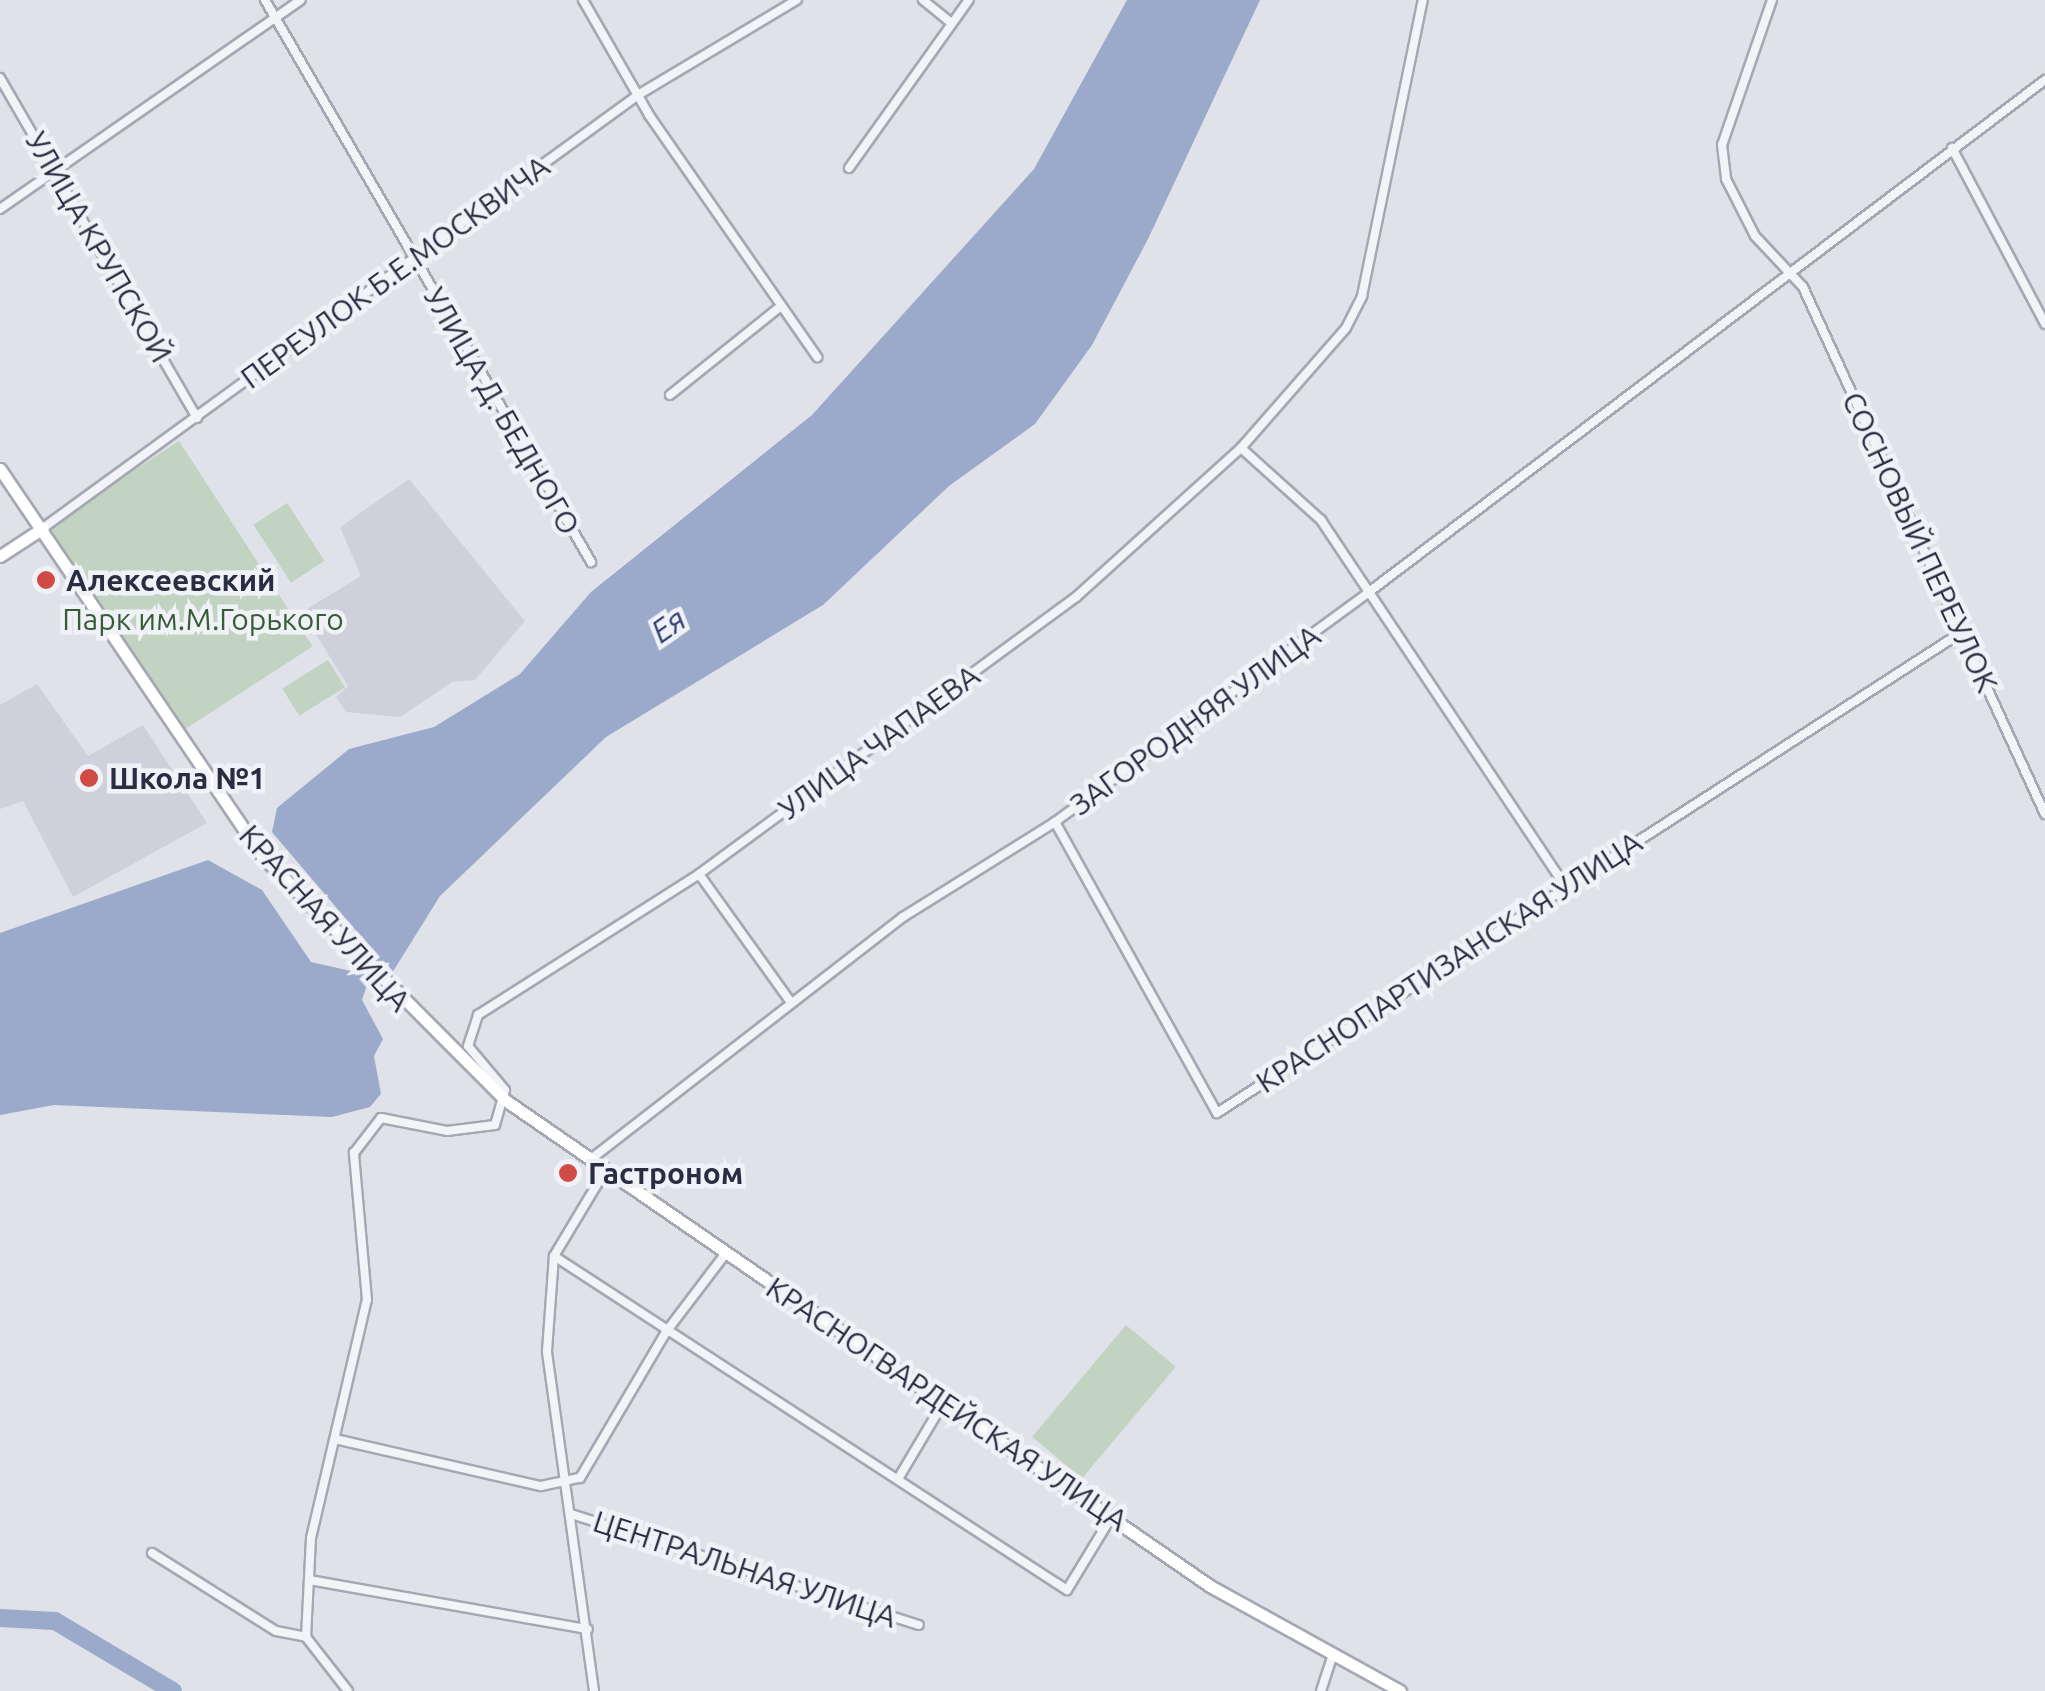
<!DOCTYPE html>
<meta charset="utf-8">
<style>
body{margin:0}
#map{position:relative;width:2045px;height:1691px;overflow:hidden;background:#e0e2e9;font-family:Ubuntu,sans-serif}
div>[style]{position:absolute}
.built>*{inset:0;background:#ced1db}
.green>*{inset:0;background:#c2d3c1;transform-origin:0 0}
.water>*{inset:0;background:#9ba9ca}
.river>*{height:18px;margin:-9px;padding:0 9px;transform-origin:9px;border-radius:9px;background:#9ba9ca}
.roads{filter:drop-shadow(2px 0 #a5a8b3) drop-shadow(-2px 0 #a5a8b3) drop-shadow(0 2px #a5a8b3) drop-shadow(0 -2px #a5a8b3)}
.street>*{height:8px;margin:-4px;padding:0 4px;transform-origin:4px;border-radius:4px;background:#f3f4f8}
.secondary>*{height:11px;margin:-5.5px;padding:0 5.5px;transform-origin:5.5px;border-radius:5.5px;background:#fff}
.dots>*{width:28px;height:28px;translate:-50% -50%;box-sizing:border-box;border:5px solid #f0f2f7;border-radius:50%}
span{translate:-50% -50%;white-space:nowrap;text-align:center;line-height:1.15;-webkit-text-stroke:9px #f0f2f7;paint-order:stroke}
.street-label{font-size:30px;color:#292d41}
.poi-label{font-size:30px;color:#292d41;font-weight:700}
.left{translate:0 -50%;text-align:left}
.park-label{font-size:30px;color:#365d36}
.water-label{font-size:32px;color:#324376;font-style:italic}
</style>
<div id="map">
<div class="built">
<div style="clip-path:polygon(409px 479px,525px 621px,475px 680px,452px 682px,400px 717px,346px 712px,336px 697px,348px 686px,302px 612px,361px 576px,340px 527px)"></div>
<div style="clip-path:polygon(37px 684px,88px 756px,143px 725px,207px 823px,73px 897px,23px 801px,0 809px,0 705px)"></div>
</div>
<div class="green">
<div style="left:179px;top:441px;width:245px;height:156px;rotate:57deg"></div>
<div style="left:287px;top:503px;width:69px;height:40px;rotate:57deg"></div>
<div style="left:328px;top:660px;width:32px;height:54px;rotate:58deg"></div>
<div style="left:1126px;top:1325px;width:65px;height:146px;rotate:40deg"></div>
</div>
<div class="water">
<div style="clip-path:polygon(1127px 0,1260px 0,1148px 239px,1092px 345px,1035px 424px,949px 486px,823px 605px,606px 737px,440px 896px,392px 973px,272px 832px,277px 808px,349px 749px,434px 727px,520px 674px,591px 592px,812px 415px,1034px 169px)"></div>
<div style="clip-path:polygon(208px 860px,262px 890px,311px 962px,351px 971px,367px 985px,362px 1000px,383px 1039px,374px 1056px,381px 1094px,370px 1107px,332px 1117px,54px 1105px,0 1115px,0 933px)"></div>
</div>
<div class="river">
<div style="left:347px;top:997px;width:59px;rotate:-53.3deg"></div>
<div style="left:0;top:1618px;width:55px;rotate:3.1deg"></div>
<div style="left:55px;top:1621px;width:137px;rotate:30.7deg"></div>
</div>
<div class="roads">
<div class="street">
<div style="left:265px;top:0;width:650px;rotate:59.88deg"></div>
<div style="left:583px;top:0;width:133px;rotate:60.1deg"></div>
<div style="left:649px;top:115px;width:295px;rotate:55.2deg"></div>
<div style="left:923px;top:0;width:36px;rotate:39deg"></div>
<div style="left:1772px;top:0;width:153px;rotate:109deg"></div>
<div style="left:1722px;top:145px;width:34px;rotate:83deg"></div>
<div style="left:1726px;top:179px;width:64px;rotate:63deg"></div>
<div style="left:1755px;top:236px;width:70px;rotate:46.7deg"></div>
<div style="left:1803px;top:287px;width:580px;rotate:65.34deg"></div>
<div style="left:0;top:78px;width:393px;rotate:59.9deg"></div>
<div style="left:1952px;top:148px;width:199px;rotate:62.1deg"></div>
<div style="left:849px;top:168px;width:206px;rotate:-54.5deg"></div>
<div style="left:0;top:209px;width:366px;rotate:-34.8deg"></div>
<div style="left:670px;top:395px;width:142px;rotate:-38.7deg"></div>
<div style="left:1241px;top:448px;width:108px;rotate:42deg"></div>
<div style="left:1321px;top:520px;width:440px;rotate:56.3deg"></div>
<div style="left:43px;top:528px;width:736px;rotate:-36.04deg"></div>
<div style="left:638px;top:95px;width:185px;rotate:-30.9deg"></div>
<div style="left:1055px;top:822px;width:333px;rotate:60.9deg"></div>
<div style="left:1217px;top:1113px;width:887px;rotate:-32.85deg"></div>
<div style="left:699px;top:874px;width:156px;rotate:54.4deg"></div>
<div style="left:591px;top:1159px;width:395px;rotate:-37.8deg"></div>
<div style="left:903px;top:917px;width:179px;rotate:-32deg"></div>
<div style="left:1055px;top:822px;width:389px;rotate:-36.2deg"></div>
<div style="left:1369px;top:592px;width:848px;rotate:-37.14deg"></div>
<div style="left:554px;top:1256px;width:612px;rotate:33.07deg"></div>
<div style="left:1067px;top:1590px;width:87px;rotate:-58.7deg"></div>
<div style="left:335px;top:1439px;width:211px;rotate:12.9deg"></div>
<div style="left:541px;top:1486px;width:40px;rotate:-12deg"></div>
<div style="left:580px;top:1478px;width:169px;rotate:-59.5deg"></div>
<div style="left:666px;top:1332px;width:99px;rotate:-52.8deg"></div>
<div style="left:898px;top:1479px;width:86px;rotate:-59.3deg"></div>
<div style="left:571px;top:1514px;width:365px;rotate:17.7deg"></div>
<div style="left:152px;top:1553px;width:146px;rotate:32.2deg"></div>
<div style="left:276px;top:1631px;width:31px;rotate:11deg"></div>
<div style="left:306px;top:1637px;width:68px;rotate:52.1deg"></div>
<div style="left:309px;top:1580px;width:283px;rotate:10deg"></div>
<div style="left:306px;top:1637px;width:99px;rotate:-87.1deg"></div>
<div style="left:311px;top:1538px;width:244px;rotate:-76.8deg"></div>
<div style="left:367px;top:1300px;width:148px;rotate:-95.1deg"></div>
<div style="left:354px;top:1153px;width:44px;rotate:-52.4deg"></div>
<div style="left:381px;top:1118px;width:67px;rotate:11.1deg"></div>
<div style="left:447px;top:1131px;width:48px;rotate:-7.1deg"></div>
<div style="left:495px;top:1125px;width:36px;rotate:-74deg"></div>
<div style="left:505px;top:1090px;width:57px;rotate:-130.1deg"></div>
<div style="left:468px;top:1046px;width:33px;rotate:-72deg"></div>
<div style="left:478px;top:1015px;width:262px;rotate:-32.5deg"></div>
<div style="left:699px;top:874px;width:468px;rotate:-36.3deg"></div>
<div style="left:1076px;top:597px;width:222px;rotate:-42.1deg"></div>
<div style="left:1241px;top:448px;width:159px;rotate:-48.8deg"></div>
<div style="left:1346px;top:328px;width:36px;rotate:-63deg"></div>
<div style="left:1362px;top:296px;width:302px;rotate:-78.4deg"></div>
<div style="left:594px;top:1691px;width:343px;rotate:-97.9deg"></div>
<div style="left:547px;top:1351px;width:95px;rotate:-85.8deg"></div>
<div style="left:554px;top:1256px;width:99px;rotate:-59deg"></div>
<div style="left:1321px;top:1691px;width:36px;rotate:-72deg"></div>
</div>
<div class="secondary">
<div style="left:0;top:469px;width:469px;rotate:55.9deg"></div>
<div style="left:263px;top:857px;width:343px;rotate:45.1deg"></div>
<div style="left:505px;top:1100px;width:856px;rotate:34.58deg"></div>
<div style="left:1210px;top:1586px;width:217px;rotate:28.9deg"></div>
<div style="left:0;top:556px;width:51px;rotate:-33.1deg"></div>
</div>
</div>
<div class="dots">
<div style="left:46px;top:580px;background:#d04b44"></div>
<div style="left:89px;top:778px;background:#d04b44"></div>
<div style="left:568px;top:1173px;background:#d04b44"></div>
</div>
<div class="street-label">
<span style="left:99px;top:247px;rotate:60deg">УЛИЦА КРУПСКОЙ</span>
<span style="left:395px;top:272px;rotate:-36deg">ПЕРЕУЛОК Б.Е.МОСКВИЧА</span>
<span style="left:502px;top:411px;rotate:60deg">УЛИЦА Д. БЕДНОГО</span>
<span style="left:1920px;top:542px;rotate:65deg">СОСНОВЫЙ ПЕРЕУЛОК</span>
<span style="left:1195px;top:720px;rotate:-36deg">ЗАГОРОДНЯЯ УЛИЦА</span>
<span style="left:879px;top:742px;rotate:-36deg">УЛИЦА ЧАПАЕВА</span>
<span style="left:325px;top:918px;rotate:48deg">КРАСНАЯ УЛИЦА</span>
<span style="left:1449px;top:962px;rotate:-33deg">КРАСНОПАРТИЗАНСКАЯ УЛИЦА</span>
<span style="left:947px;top:1404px;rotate:34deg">КРАСНОГВАРДЕЙСКАЯ УЛИЦА</span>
<span style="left:745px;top:1569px;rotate:18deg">ЦЕНТРАЛЬНАЯ УЛИЦА</span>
</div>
<div class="poi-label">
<span class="left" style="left:66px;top:580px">Алексеевский</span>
<span class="left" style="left:109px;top:778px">Школа №1</span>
<span class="left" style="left:588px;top:1173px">Гастроном</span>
</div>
<div class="park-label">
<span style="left:203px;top:619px">Парк им.М.Горького</span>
</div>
<div class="water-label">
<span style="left:668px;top:625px;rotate:-35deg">Ея</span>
</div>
</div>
